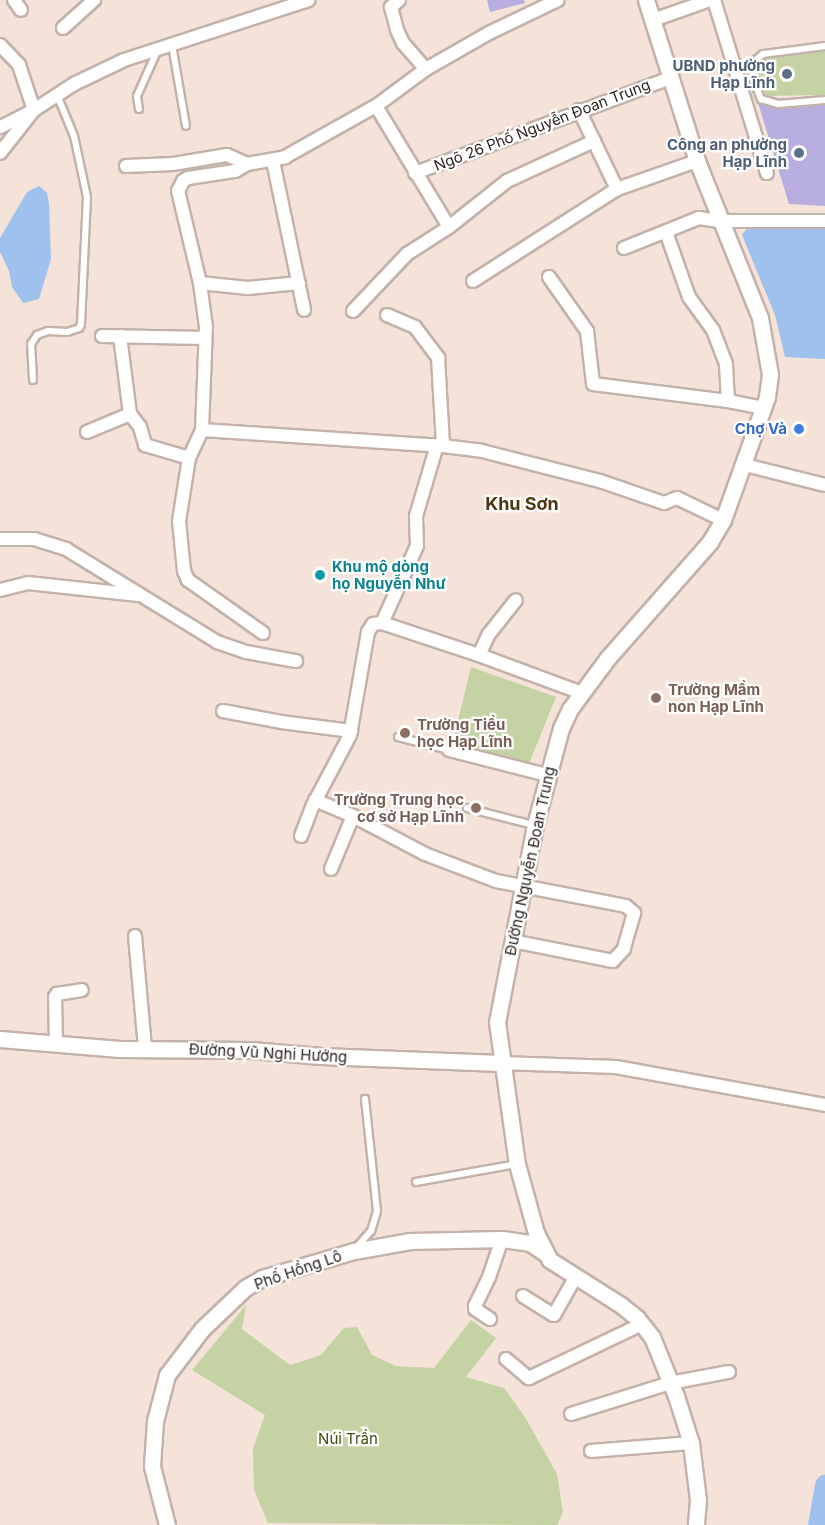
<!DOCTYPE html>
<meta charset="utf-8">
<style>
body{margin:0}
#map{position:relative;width:825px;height:1525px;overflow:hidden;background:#f5e3d9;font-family:Inter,sans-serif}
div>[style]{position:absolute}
.green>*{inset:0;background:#c5d2a4}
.water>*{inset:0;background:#9ec2ed}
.river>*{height:21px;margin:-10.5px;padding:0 10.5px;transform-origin:10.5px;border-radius:10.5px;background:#9ec2ed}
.building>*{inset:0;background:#b7addf}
.roads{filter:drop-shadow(2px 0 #c3b2a9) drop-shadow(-2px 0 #c3b2a9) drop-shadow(0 2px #c3b2a9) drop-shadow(0 -2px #c3b2a9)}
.service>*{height:6px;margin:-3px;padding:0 3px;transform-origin:3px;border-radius:3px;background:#fff}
.minor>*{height:12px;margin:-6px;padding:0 6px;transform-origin:6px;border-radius:6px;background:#fff}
.tertiary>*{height:15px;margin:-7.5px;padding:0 7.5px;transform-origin:7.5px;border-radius:7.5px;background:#fff}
.dots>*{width:16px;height:16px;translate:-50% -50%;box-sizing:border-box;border:3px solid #fff;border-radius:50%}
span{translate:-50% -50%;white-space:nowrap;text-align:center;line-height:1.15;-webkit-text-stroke:4.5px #fff;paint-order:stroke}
.service-label{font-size:15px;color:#4e5e75;font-weight:700}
.right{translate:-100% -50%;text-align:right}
.street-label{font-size:15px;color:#2a2320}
.shop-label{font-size:15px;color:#366cbe;font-weight:700}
.culture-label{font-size:15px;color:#0d838f;font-weight:700}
.left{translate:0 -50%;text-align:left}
.education-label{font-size:15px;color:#785e54;font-weight:700}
.park-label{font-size:15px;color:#424d13}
.quarter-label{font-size:18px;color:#4e3713;font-weight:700}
</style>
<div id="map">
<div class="green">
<div style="clip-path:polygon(825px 51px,825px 95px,762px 96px,756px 74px,760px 61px,767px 57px)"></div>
<div style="clip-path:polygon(471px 667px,556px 697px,528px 766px,452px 745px)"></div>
<div style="clip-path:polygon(246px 1305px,242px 1329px,290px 1365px,321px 1355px,344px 1328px,357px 1327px,372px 1355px,396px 1366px,434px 1368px,471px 1320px,496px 1338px,466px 1377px,504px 1388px,525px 1417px,557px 1474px,563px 1512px,557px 1525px,268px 1523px,254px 1490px,253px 1448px,265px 1415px,192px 1370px)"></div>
</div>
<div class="water">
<div style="clip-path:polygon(39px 186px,47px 193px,49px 203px,51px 259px,39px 299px,23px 303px,12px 287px,9px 271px,0 252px,0 238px,27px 192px)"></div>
<div style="clip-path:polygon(747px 229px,825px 229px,825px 359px,785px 357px,775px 315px,744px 240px,742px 234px)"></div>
</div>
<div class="river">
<div style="left:818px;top:1525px;width:41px;rotate:-80.1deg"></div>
</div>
<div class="building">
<div style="clip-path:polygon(487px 0,524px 0,525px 3px,490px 12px)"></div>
<div style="clip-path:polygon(758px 103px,778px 109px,825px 105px,825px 206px,789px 204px)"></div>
</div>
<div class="roads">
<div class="service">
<div style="left:172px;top:45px;width:82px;rotate:80.2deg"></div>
<div style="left:825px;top:46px;width:63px;rotate:172.6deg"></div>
<div style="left:763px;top:54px;width:8px;rotate:140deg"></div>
<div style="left:757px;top:59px;width:18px;rotate:106deg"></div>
<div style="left:752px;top:76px;width:25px;rotate:69deg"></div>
<div style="left:761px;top:99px;width:18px;rotate:16deg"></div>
<div style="left:778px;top:104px;width:47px;rotate:-4.9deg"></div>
<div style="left:139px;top:109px;width:13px;rotate:-99deg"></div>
<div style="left:137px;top:96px;width:51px;rotate:-65.9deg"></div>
<div style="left:33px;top:380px;width:36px;rotate:-93deg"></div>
<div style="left:31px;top:344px;width:11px;rotate:-56deg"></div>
<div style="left:37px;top:335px;width:12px;rotate:-20deg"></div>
<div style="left:48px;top:331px;width:19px;rotate:3deg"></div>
<div style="left:67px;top:332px;width:13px;rotate:-18deg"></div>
<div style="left:79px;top:328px;width:4px;rotate:-63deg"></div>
<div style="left:81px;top:324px;width:127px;rotate:-87.3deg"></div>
<div style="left:87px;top:197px;width:62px;rotate:-102deg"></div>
<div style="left:74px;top:136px;width:44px;rotate:-112.5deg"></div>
<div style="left:398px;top:737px;width:53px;rotate:14.3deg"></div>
<div style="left:467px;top:808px;width:68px;rotate:14.4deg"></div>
<div style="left:416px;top:1182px;width:103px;rotate:-10.1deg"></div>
<div style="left:356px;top:1248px;width:23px;rotate:-49deg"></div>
<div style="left:371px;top:1231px;width:21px;rotate:-73deg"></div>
<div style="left:377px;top:1211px;width:113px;rotate:-96.1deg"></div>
</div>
<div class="minor">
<div style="left:14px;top:0;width:12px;rotate:55deg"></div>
<div style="left:399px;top:0;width:11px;rotate:139deg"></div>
<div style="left:391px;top:7px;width:24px;rotate:75deg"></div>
<div style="left:397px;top:30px;width:14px;rotate:65deg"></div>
<div style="left:403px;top:43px;width:35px;rotate:49deg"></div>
<div style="left:714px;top:0;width:181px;rotate:73deg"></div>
<div style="left:653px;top:20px;width:60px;rotate:-19.3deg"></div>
<div style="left:63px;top:28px;width:42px;rotate:-42.1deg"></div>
<div style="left:0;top:45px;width:28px;rotate:46deg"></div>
<div style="left:19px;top:65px;width:47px;rotate:71.6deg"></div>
<div style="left:34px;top:110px;width:38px;rotate:153deg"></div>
<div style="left:376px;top:106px;width:141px;rotate:58.9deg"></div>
<div style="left:579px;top:110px;width:88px;rotate:64.3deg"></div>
<div style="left:0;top:153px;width:55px;rotate:-51.7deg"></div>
<div style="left:34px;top:110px;width:48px;rotate:-33deg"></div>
<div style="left:74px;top:84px;width:55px;rotate:-25.6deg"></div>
<div style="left:124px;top:60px;width:194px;rotate:-18deg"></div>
<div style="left:273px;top:161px;width:152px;rotate:78.2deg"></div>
<div style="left:126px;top:166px;width:47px;rotate:-2.4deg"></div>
<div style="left:173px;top:164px;width:55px;rotate:-9.5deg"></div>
<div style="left:227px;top:155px;width:22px;rotate:24deg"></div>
<div style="left:415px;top:173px;width:272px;rotate:-20.4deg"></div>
<div style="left:666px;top:232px;width:69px;rotate:70.5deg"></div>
<div style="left:689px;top:297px;width:41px;rotate:54deg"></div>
<div style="left:713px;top:330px;width:36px;rotate:69deg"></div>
<div style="left:726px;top:364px;width:37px;rotate:87deg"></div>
<div style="left:624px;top:248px;width:81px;rotate:-21.8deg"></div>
<div style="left:699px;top:218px;width:20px;rotate:9deg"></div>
<div style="left:719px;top:221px;width:106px"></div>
<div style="left:549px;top:277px;width:66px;rotate:54.9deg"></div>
<div style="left:587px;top:331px;width:53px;rotate:83.5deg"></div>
<div style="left:593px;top:384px;width:136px;rotate:7.2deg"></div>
<div style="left:728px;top:401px;width:37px;rotate:11deg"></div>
<div style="left:473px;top:281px;width:171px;rotate:-32.6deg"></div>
<div style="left:617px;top:189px;width:85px;rotate:-19.3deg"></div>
<div style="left:200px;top:283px;width:48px;rotate:5.9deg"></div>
<div style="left:248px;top:288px;width:51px;rotate:-5.6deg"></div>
<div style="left:353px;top:311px;width:79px;rotate:-46.5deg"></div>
<div style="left:407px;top:254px;width:50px;rotate:-32.7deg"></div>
<div style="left:449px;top:227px;width:74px;rotate:-38.4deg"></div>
<div style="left:507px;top:181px;width:96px;rotate:-24.7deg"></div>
<div style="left:387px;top:315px;width:30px;rotate:23deg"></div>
<div style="left:415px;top:327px;width:39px;rotate:53deg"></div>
<div style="left:438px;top:358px;width:88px;rotate:86.7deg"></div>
<div style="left:102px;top:336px;width:103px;rotate:1.1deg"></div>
<div style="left:120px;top:336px;width:79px;rotate:82.7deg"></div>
<div style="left:202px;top:430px;width:242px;rotate:3.8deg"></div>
<div style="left:443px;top:446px;width:39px;rotate:7deg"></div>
<div style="left:482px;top:451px;width:122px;rotate:14.3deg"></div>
<div style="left:600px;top:481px;width:68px;rotate:19deg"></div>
<div style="left:664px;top:503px;width:14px;rotate:-21deg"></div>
<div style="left:677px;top:498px;width:51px;rotate:25.6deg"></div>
<div style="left:87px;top:432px;width:47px;rotate:-22.7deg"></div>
<div style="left:130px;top:414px;width:16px;rotate:52deg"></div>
<div style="left:140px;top:427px;width:19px;rotate:74deg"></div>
<div style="left:145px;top:445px;width:46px;rotate:16.5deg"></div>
<div style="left:745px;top:465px;width:82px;rotate:14deg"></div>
<div style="left:0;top:539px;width:34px"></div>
<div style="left:34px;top:539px;width:34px;rotate:17deg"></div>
<div style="left:66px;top:549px;width:177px;rotate:31.6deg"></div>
<div style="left:217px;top:642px;width:31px;rotate:19deg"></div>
<div style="left:246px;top:652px;width:51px;rotate:10.2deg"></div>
<div style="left:0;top:590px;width:29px;rotate:-14deg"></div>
<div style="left:28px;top:583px;width:111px;rotate:6.2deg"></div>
<div style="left:382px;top:623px;width:85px;rotate:-65.6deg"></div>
<div style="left:417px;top:546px;width:30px;rotate:-92deg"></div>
<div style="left:416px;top:516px;width:74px;rotate:-73.5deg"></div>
<div style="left:263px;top:633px;width:92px;rotate:-144.8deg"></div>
<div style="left:188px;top:580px;width:10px;rotate:-114deg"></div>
<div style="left:184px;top:571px;width:50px;rotate:-95.7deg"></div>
<div style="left:179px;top:521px;width:64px;rotate:-81deg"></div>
<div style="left:189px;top:458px;width:31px;rotate:-65deg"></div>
<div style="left:202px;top:430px;width:103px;rotate:-87.8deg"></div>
<div style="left:206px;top:327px;width:44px;rotate:-97.8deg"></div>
<div style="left:200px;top:283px;width:95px;rotate:-103.4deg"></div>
<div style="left:178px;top:191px;width:11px;rotate:-63deg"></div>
<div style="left:183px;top:181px;width:6px;rotate:-31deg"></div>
<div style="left:188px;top:178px;width:48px;rotate:-8.5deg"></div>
<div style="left:235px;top:171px;width:14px;rotate:-30deg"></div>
<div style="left:247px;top:164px;width:39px;rotate:-10deg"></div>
<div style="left:285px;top:157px;width:104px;rotate:-29.3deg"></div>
<div style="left:376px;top:106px;width:62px;rotate:-36.5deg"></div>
<div style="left:426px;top:69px;width:73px;rotate:-29.7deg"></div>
<div style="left:489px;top:33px;width:76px;rotate:-25.6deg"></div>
<div style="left:479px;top:655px;width:23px;rotate:-65deg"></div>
<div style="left:489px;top:634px;width:43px;rotate:-51.5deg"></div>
<div style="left:223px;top:711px;width:59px;rotate:10.7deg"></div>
<div style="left:281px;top:722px;width:71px;rotate:7.3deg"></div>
<div style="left:449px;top:750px;width:101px;rotate:14.3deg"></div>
<div style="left:315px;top:800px;width:41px;rotate:22.8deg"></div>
<div style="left:353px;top:816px;width:81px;rotate:27.8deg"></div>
<div style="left:425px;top:854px;width:76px;rotate:20.8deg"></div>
<div style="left:496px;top:881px;width:132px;rotate:10.9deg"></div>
<div style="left:626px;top:906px;width:11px;rotate:41deg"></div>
<div style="left:634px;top:913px;width:37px;rotate:106deg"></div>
<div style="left:624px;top:949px;width:16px;rotate:133deg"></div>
<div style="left:613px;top:961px;width:102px;rotate:-168.7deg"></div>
<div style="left:301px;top:836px;width:33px;rotate:-69deg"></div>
<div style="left:313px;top:805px;width:79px;rotate:-62.1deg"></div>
<div style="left:350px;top:735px;width:105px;rotate:-80.1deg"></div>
<div style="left:368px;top:632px;width:9px;rotate:-58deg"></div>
<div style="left:373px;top:624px;width:9px;rotate:-6deg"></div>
<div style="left:382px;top:623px;width:102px;rotate:18.3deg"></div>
<div style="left:479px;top:655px;width:110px;rotate:20.3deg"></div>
<div style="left:331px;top:869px;width:57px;rotate:-67.5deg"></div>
<div style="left:135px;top:936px;width:113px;rotate:84.9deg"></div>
<div style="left:56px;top:1044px;width:47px;rotate:-91.2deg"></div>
<div style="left:55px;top:997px;width:4px;rotate:-56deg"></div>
<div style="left:57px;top:994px;width:25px;rotate:-9deg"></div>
<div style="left:501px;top:1063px;width:115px;rotate:2deg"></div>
<div style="left:616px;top:1067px;width:212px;rotate:10.3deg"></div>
<div style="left:523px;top:1296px;width:36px;rotate:32deg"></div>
<div style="left:554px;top:1315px;width:43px;rotate:-60.4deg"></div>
<div style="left:490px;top:1319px;width:18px;rotate:-146deg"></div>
<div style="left:475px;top:1309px;width:3px;rotate:-90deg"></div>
<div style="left:475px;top:1306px;width:32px;rotate:-64deg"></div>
<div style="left:489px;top:1277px;width:40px;rotate:-71.1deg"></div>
<div style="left:506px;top:1359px;width:30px;rotate:40deg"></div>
<div style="left:529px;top:1378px;width:125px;rotate:-25.5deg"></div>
<div style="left:571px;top:1414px;width:104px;rotate:-17.4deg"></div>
<div style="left:670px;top:1383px;width:60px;rotate:-10.6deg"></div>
<div style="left:591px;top:1451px;width:100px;rotate:-4.6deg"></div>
</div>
<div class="tertiary">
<div style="left:646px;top:0;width:169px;rotate:72.4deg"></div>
<div style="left:697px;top:161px;width:169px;rotate:68.1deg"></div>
<div style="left:760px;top:318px;width:58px;rotate:80deg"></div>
<div style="left:770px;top:375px;width:22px;rotate:98deg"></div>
<div style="left:767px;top:397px;width:131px;rotate:109.7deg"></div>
<div style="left:723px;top:520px;width:26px;rotate:121deg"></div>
<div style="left:710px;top:542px;width:156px;rotate:131.4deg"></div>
<div style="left:607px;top:659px;width:62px;rotate:126.5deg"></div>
<div style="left:570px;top:709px;width:21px;rotate:115deg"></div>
<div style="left:561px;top:728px;width:100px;rotate:105deg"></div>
<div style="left:535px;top:825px;width:201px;rotate:100.9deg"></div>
<div style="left:497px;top:1022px;width:143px;rotate:82deg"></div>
<div style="left:517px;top:1164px;width:72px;rotate:74.6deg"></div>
<div style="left:536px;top:1233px;width:30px;rotate:63deg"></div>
<div style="left:550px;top:1260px;width:84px;rotate:32.4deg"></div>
<div style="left:621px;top:1305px;width:21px;rotate:39deg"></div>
<div style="left:637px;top:1318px;width:24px;rotate:52deg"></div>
<div style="left:652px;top:1337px;width:64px;rotate:67.9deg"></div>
<div style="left:676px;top:1396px;width:49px;rotate:72.3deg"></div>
<div style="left:691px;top:1443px;width:57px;rotate:83deg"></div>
<div style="left:698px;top:1500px;width:25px;rotate:95deg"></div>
<div style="left:0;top:1039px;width:120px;rotate:4.8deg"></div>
<div style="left:120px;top:1049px;width:131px;rotate:0.4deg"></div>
<div style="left:251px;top:1050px;width:70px;rotate:4.9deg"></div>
<div style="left:321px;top:1056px;width:180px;rotate:2.2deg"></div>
<div style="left:167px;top:1525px;width:61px;rotate:-104.3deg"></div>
<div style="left:152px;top:1466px;width:45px;rotate:-86.2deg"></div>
<div style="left:155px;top:1421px;width:48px;rotate:-75.4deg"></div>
<div style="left:167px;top:1375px;width:58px;rotate:-52.7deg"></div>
<div style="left:202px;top:1329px;width:59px;rotate:-43.6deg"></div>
<div style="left:245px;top:1288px;width:20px;rotate:-30deg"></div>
<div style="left:262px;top:1278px;width:96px;rotate:-16.4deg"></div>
<div style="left:354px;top:1251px;width:57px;rotate:-10.1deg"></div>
<div style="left:410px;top:1241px;width:92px;rotate:-1.2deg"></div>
<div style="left:502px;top:1239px;width:28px;rotate:8deg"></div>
<div style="left:530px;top:1243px;width:18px;rotate:34deg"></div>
</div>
</div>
<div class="dots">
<div style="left:787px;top:74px;background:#5c6f8a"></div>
<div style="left:799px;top:153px;background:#5c6f8a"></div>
<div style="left:799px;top:429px;background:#3f7fe0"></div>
<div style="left:320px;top:575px;background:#0f9aa8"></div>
<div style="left:656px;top:698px;background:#8d6e63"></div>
<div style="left:405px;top:733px;background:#8d6e63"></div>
<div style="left:476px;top:808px;background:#8d6e63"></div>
</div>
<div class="service-label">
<span class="right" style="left:775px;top:74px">UBND phường<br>Hạp Lĩnh</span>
<span class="right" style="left:787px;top:153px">Công an phường<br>Hạp Lĩnh</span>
</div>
<div class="street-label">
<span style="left:542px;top:125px;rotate:-21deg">Ngõ 26 Phố Nguyễn Đoan Trung</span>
<span style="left:530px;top:861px;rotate:-78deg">Đường Nguyễn Đoan Trung</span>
<span style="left:268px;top:1053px;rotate:3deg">Đường Vũ Nghi Hướng</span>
<span style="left:298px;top:1270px;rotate:-19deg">Phố Hồng Lô</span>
</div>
<div class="shop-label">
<span class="right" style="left:787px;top:429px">Chợ Và</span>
</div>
<div class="culture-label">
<span class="left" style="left:332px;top:575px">Khu mộ dòng<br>họ Nguyễn Như</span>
</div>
<div class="education-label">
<span class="left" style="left:668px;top:698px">Trường Mầm<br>non Hạp Lĩnh</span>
<span class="left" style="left:417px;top:733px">Trường Tiểu<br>học Hạp Lĩnh</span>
<span class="right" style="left:464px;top:808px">Trường Trung học<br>cơ sở Hạp Lĩnh</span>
</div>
<div class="park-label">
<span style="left:348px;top:1439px">Núi Trần</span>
</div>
<div class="quarter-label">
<span style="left:522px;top:504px">Khu Sơn</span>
</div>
</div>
